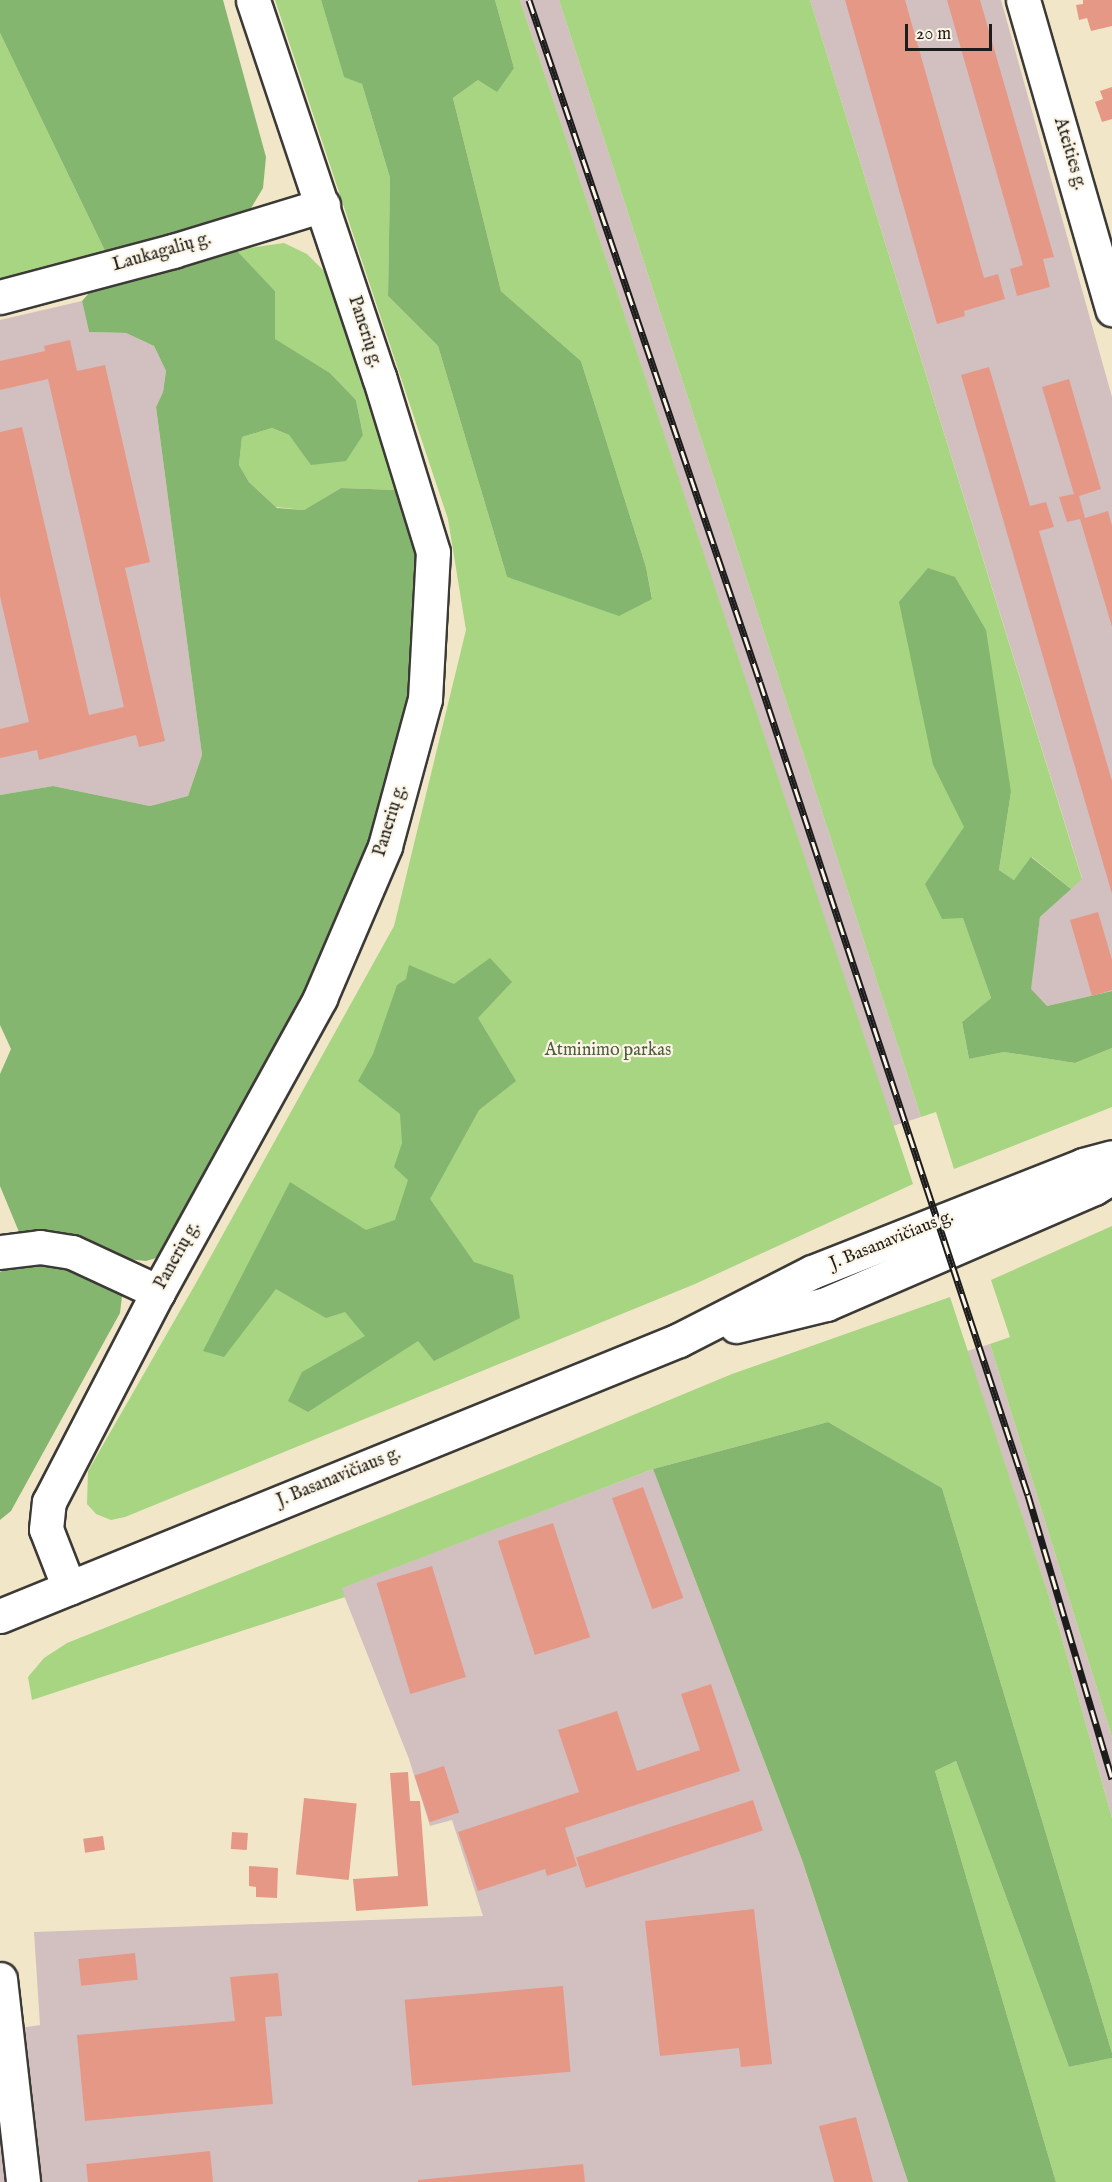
<!DOCTYPE html>
<meta charset="utf-8">
<style>
body{margin:0}
#map{position:relative;width:1112px;height:2182px;overflow:hidden;background:#f2e6c9;font-family:"IM FELL English",serif}
div>[style]{position:absolute}
.industrial>*{inset:0;background:#d2bfc0}
.green>*{inset:0;background:#a7d582}
.forest>*{inset:0;background:#85b670}
.building>*{inset:0;background:#e69887;transform-origin:0 0}
.roads{filter:drop-shadow(2px 0 #3c3a36) drop-shadow(-2px 0 #3c3a36) drop-shadow(0 2px #3c3a36) drop-shadow(0 -2px #3c3a36)}
.minor>*{height:33px;margin:-16.5px;padding:0 16.5px;transform-origin:16.5px;border-radius:16.5px;background:#fff}
.major>*{height:33px;margin:-16.5px;padding:0 16.5px;transform-origin:16.5px;border-radius:16.5px;background:#fff}
.rail>*{height:7px;margin-top:-3.5px;transform-origin:0;background:repeating-linear-gradient(90deg,#fcf5e5 0 14px,#1c1c1c 0 28px);box-sizing:border-box;border-block:2px solid #1c1c1c}
span{translate:-50% -50%;white-space:nowrap;text-align:center;line-height:1.15;-webkit-text-stroke:4.5px #fcf5e5;paint-order:stroke}
.street-label{font-size:18px;color:#1c1c1c}
.park-label{font-size:18px;color:#4d5d40}
.scale{position:absolute;left:905px;top:24px;width:87px;height:27px;box-sizing:border-box;border:3px solid #1c1c1c;border-top:0;padding-left:8px;font-size:18px;line-height:21px;white-space:nowrap;color:#1c1c1c;-webkit-text-stroke:4px #fcf5e5;paint-order:stroke}
</style>
<div id="map">
<div class="industrial">
<div style="clip-path:polygon(520px 0,559px 0,921px 1117px,893px 1126px)"></div>
<div style="clip-path:polygon(810px 0,1001px 0,1112px 397px,1112px 991px,1047px 1006px,1030px 989px,1040px 917px,1082px 878px)"></div>
<div style="clip-path:polygon(82px 301px,89px 332px,126px 333px,154px 346px,166px 371px,163px 392px,156px 407px,202px 755px,188px 796px,150px 806px,53px 786px,0 795px,0 320px)"></div>
<div style="clip-path:polygon(990px 1344px,1112px 1737px,1112px 1818px,1058px 1624px,967px 1351px)"></div>
<div style="clip-path:polygon(653px 1469px,802px 1860px,908px 2182px,0 2182px,0 2031px,40px 2025px,34px 1932px,483px 1916px,452px 1820px,430px 1826px,409px 1759px,341px 1588px)"></div>
</div>
<div class="green">
<div style="clip-path:polygon(275px 0,321px 0,344px 76px,362px 84px,390px 178px,388px 296px,438px 346px,507px 577px,652px 598px,646px 567px,581px 361px,501px 291px,453px 98px,478px 80px,514px 68px,495px 0,520px 0,913px 1184px,695px 1284px,125px 1517px,111px 1520px,96px 1514px,87px 1504px,88px 1471px,196px 1283px,394px 926px,466px 630px,448px 519px)"></div>
<div style="clip-path:polygon(559px 0,810px 0,1082px 879px,1071px 889px,1032px 857px,1014px 880px,999px 870px,1011px 792px,933px 765px,965px 827px,963px 917px,991px 998px,962px 1022px,969px 1059px,1004px 1052px,1075px 1063px,1112px 1048px,1112px 1107px,954px 1169px,936px 1112px,921px 1117px)"></div>
<div style="clip-path:polygon(0 33px,107px 255px,0 285px)"></div>
<div style="clip-path:polygon(284px 243px,307px 254px,328px 275px,397px 490px,341px 488px,304px 510px,276px 507px,249px 482px,239px 465px,242px 437px,272px 428px,289px 435px,312px 465px,363px 435px,356px 400px,330px 373px,274px 339px,275px 291px,235px 250px)"></div>
<div style="clip-path:polygon(1112px 1226px,1112px 1737px,990px 1344px,1010px 1337px,991px 1280px)"></div>
<div style="clip-path:polygon(950px 1297px,1058px 1624px,1112px 1818px,1112px 2053px,942px 1488px,828px 1422px,653px 1469px,342px 1588px,345px 1597px,32px 1700px,28px 1677px,44px 1658px,67px 1643px,515px 1464px,732px 1374px)"></div>
<div style="clip-path:polygon(956px 1761px,1069px 2067px,1112px 2058px,1112px 2182px,1056px 2182px,935px 1771px)"></div>
</div>
<div class="forest">
<div style="clip-path:polygon(0 0,223px 0,266px 157px,263px 188px,250px 210px,107px 255px,0 33px)"></div>
<div style="clip-path:polygon(321px 0,495px 0,514px 68px,497px 92px,478px 80px,453px 98px,501px 291px,581px 361px,646px 567px,652px 599px,619px 616px,507px 577px,438px 346px,388px 296px,390px 178px,362px 84px,344px 77px)"></div>
<div style="clip-path:polygon(235px 249px,275px 291px,275px 339px,330px 373px,356px 400px,363px 435px,346px 461px,311px 465px,289px 435px,272px 428px,242px 437px,239px 465px,249px 482px,277px 508px,304px 510px,341px 488px,397px 490px,417px 557px,411px 675px,398px 746px,354px 892px,301px 1007px,163px 1256px,146px 1261px,118px 1258px,123px 1288px,120px 1313px,11px 1511px,0 1520px,0 1272px,8px 1267px,19px 1232px,0 1186px,0 1074px,11px 1049px,0 1025px,0 795px,53px 786px,150px 806px,188px 796px,202px 755px,156px 407px,163px 392px,166px 371px,154px 346px,126px 333px,89px 332px,82px 301px,90px 292px)"></div>
<div style="clip-path:polygon(928px 568px,955px 577px,986px 630px,1011px 792px,999px 870px,1014px 880px,1031px 857px,1071px 889px,1040px 917px,1031px 989px,1047px 1006px,1112px 991px,1112px 1048px,1075px 1063px,1004px 1052px,969px 1059px,962px 1022px,991px 998px,963px 918px,942px 919px,925px 884px,964px 827px,933px 765px,899px 602px)"></div>
<div style="clip-path:polygon(490px 958px,512px 982px,478px 1018px,516px 1081px,479px 1110px,430px 1199px,474px 1262px,513px 1275px,520px 1318px,434px 1361px,418px 1341px,308px 1412px,288px 1401px,302px 1372px,365px 1336px,345px 1312px,326px 1318px,276px 1289px,224px 1357px,203px 1351px,290px 1182px,366px 1230px,395px 1220px,408px 1180px,394px 1167px,402px 1143px,400px 1114px,358px 1081px,373px 1054px,397px 985px,406px 979px,409px 965px,454px 984px)"></div>
<div style="clip-path:polygon(828px 1422px,942px 1488px,1112px 2053px,1112px 2058px,1069px 2067px,956px 1761px,935px 1771px,1056px 2182px,908px 2182px,802px 1860px,653px 1469px)"></div>
</div>
<div class="building">
<div style="clip-path:polygon(845px 0,905px 0,984px 278px,998px 274px,1005px 299px,964px 311px,965px 316px,937px 324px)"></div>
<div style="clip-path:polygon(947px 0,980px 0,1054px 257px,1043px 259px,1050px 287px,1017px 296px,1010px 269px,1023px 265px)"></div>
<div style="clip-path:polygon(1083px 0,1112px 0,1112px 26px,1091px 31px,1087px 18px,1079px 20px,1076px 5px,1083px 4px)"></div>
<div style="clip-path:polygon(1112px 87px,1112px 119px,1102px 122px,1095px 102px,1103px 99px,1100px 91px)"></div>
<div style="clip-path:polygon(70px 340px,77px 371px,105px 365px,150px 562px,125px 568px,165px 741px,139px 747px,136px 735px,39px 760px,37px 750px,0 758px,0 729px,29px 722px,0 596px,0 432px,22px 427px,89px 715px,124px 707px,48px 379px,0 390px,0 361px,45px 351px,44px 346px)"></div>
<div style="clip-path:polygon(989px 367px,1030px 506px,1046px 502px,1054px 527px,1039px 531px,1112px 781px,1112px 894px,961px 375px)"></div>
<div style="clip-path:polygon(1069px 379px,1101px 489px,1079px 496px,1085px 518px,1108px 511px,1112px 526px,1112px 627px,1080px 519px,1067px 522px,1059px 497px,1074px 494px,1042px 387px)"></div>
<div style="clip-path:polygon(1098px 912px,1112px 960px,1112px 990px,1092px 996px,1070px 920px)"></div>
<div style="left:643px;top:1487px;width:118px;height:33px;rotate:70deg"></div>
<div style="left:553px;top:1523px;width:120px;height:58px;rotate:72deg"></div>
<div style="left:432px;top:1566px;width:116px;height:58px;rotate:73deg"></div>
<div style="clip-path:polygon(711px 1684px,740px 1771px,565px 1828px,577px 1866px,547px 1876px,545px 1869px,478px 1891px,458px 1832px,579px 1792px,558px 1730px,617px 1711px,637px 1771px,700px 1750px,681px 1694px)"></div>
<div style="left:444px;top:1766px;width:49px;height:31px;rotate:72deg"></div>
<div style="clip-path:polygon(408px 1772px,410px 1801px,420px 1801px,428px 1906px,356px 1911px,353px 1879px,398px 1876px,390px 1773px)"></div>
<div style="left:304px;top:1798px;width:53px;height:77px;rotate:6deg"></div>
<div style="left:753px;top:1800px;width:32px;height:186px;rotate:72deg"></div>
<div style="left:232px;top:1832px;width:16px;height:17px;rotate:4deg"></div>
<div style="left:103px;top:1836px;width:14px;height:20px;rotate:82deg"></div>
<div style="clip-path:polygon(249px 1866px,278px 1868px,277px 1898px,256px 1897px,256px 1887px,249px 1886px)"></div>
<div style="clip-path:polygon(754px 1909px,772px 2064px,741px 2067px,739px 2048px,660px 2056px,645px 1921px)"></div>
<div style="left:135px;top:1953px;width:27px;height:57px;rotate:84deg"></div>
<div style="clip-path:polygon(278px 1973px,282px 2016px,265px 2017px,273px 2104px,85px 2121px,77px 2035px,235px 2021px,230px 1977px)"></div>
<div style="left:563px;top:1986px;width:86px;height:159px;rotate:85deg"></div>
<div style="clip-path:polygon(856px 2117px,873px 2182px,834px 2182px,819px 2126px)"></div>
<div style="clip-path:polygon(210px 2151px,213px 2182px,88px 2182px,86px 2164px)"></div>
<div style="clip-path:polygon(583px 2164px,585px 2182px,418px 2182px,418px 2180px)"></div>
</div>
<div class="roads">
<div class="minor">
<div style="left:1023px;top:0;width:322px;rotate:73.9deg"></div>
<div style="left:0;top:297px;width:179px;rotate:-14.9deg"></div>
<div style="left:173px;top:251px;width:157px;rotate:-17deg"></div>
<div style="left:0;top:1252px;width:40px;rotate:-7.1deg"></div>
<div style="left:40px;top:1247px;width:32px;rotate:9deg"></div>
<div style="left:72px;top:1252px;width:95px;rotate:24.9deg"></div>
<div style="left:69px;top:1588px;width:63px;rotate:-111.3deg"></div>
<div style="left:46px;top:1529px;width:27px;rotate:-84deg"></div>
<div style="left:49px;top:1502px;width:237px;rotate:-62.6deg"></div>
<div style="left:158px;top:1292px;width:336px;rotate:-61.1deg"></div>
<div style="left:320px;top:998px;width:165px;rotate:-66.8deg"></div>
<div style="left:385px;top:846px;width:152px;rotate:-74.8deg"></div>
<div style="left:425px;top:699px;width:147px;rotate:-86.9deg"></div>
<div style="left:433px;top:552px;width:183px;rotate:-107.1deg"></div>
<div style="left:379px;top:377px;width:397px;rotate:-108.5deg"></div>
<div style="left:0;top:1979px;width:204px;rotate:83.5deg"></div>
</div>
<div class="major">
<div style="left:736px;top:1326px;width:93px;rotate:-13.7deg"></div>
<div style="left:826px;top:1304px;width:292px;rotate:-23.4deg"></div>
<div style="left:1094px;top:1188px;width:21px;rotate:-31deg"></div>
<div style="left:0;top:1616px;width:733px;rotate:-22.12deg"></div>
<div style="left:679px;top:1340px;width:149px;rotate:-27.1deg"></div>
<div style="left:812px;top:1272px;width:291px;rotate:-21.5deg"></div>
<div style="left:1083px;top:1165px;width:30px;rotate:-15deg"></div>
</div>
</div>
<div class="rail">
<div style="left:529px;top:0;width:720px;rotate:71.29deg"></div>
<div style="left:760px;top:682px;width:856px;rotate:71.76deg"></div>
<div style="left:1028px;top:1495px;width:296px;rotate:73.5deg"></div>
</div>
<div class="street-label">
<span style="left:1069px;top:154px;rotate:73deg">Ateities g.</span>
<span style="left:162px;top:253px;rotate:-16deg">Laukagalių g.</span>
<span style="left:364px;top:332px;rotate:72deg">Panerių g.</span>
<span style="left:391px;top:821px;rotate:-73deg">Panerių g.</span>
<span style="left:892px;top:1241px;rotate:-22deg">J. Basanavičiaus g.</span>
<span style="left:178px;top:1256px;rotate:-61deg">Panerių g.</span>
<span style="left:339px;top:1478px;rotate:-22deg">J. Basanavičiaus g.</span>
</div>
<div class="park-label">
<span style="left:608px;top:1051px">Atminimo parkas</span>
</div>
<div class="scale">20 m</div>
</div>
